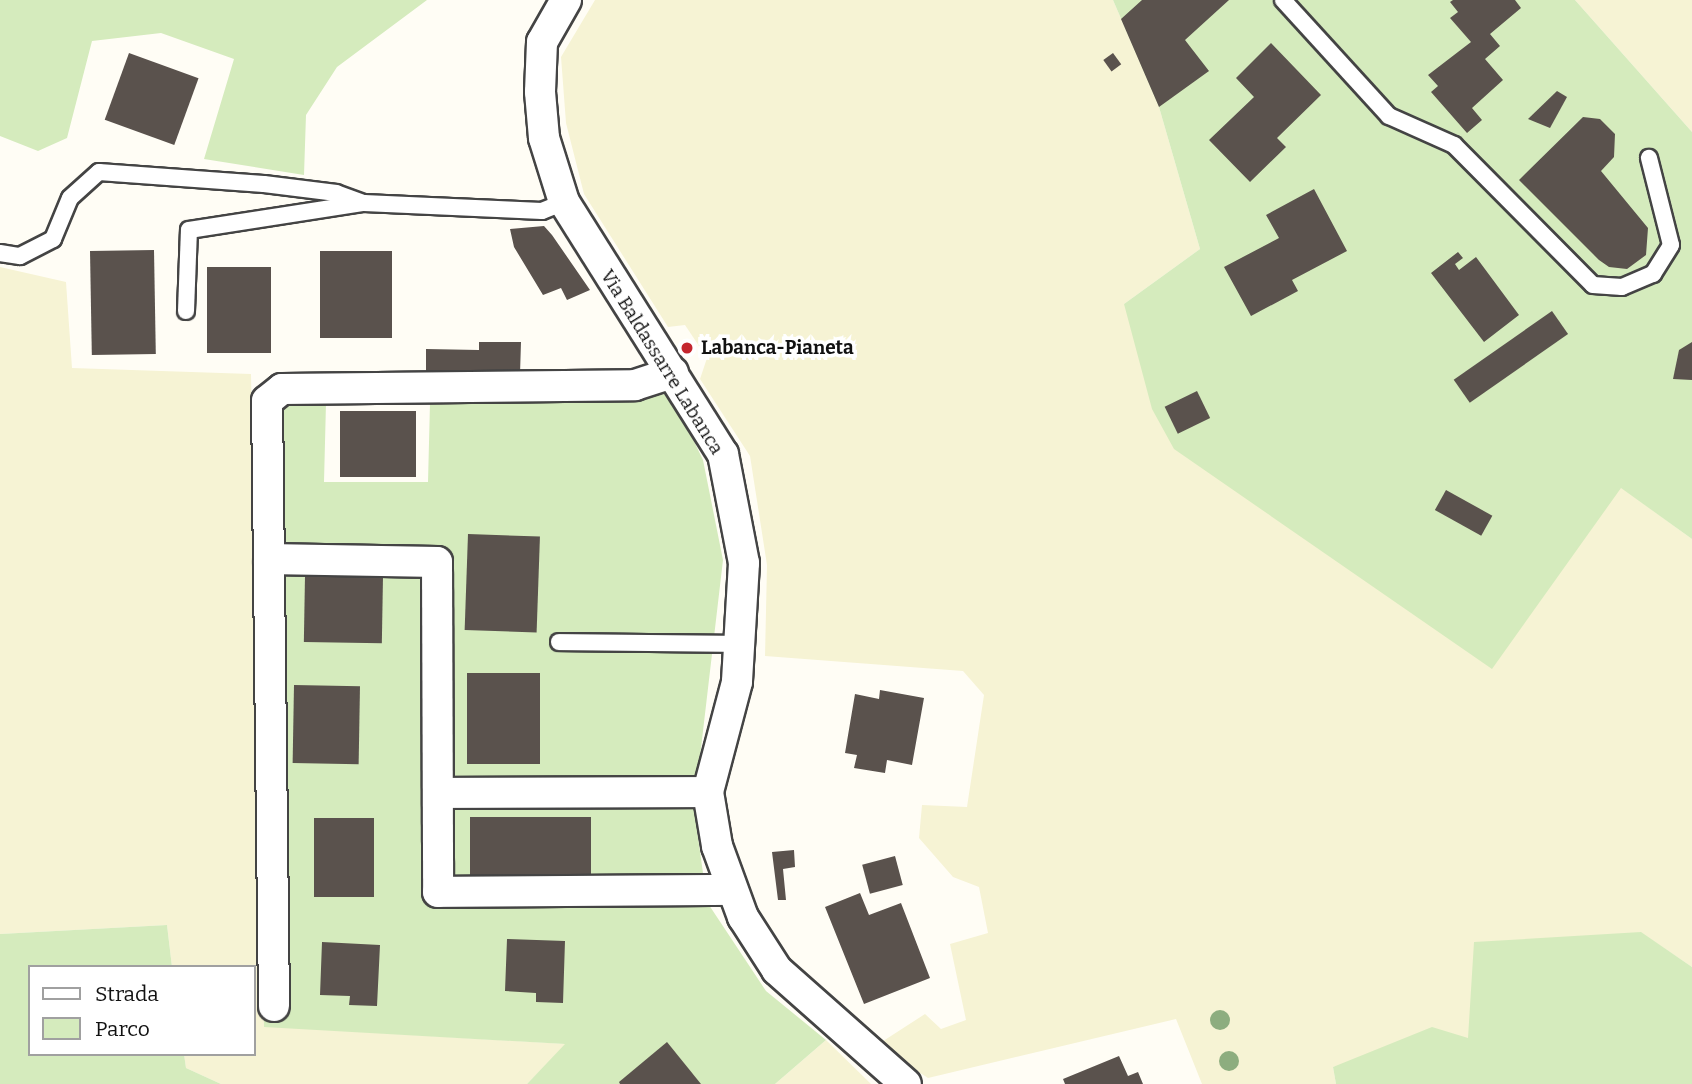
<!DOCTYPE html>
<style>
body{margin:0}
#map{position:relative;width:1692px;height:1084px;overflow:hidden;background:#fffdf5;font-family:Bitter,serif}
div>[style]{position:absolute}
.farmland>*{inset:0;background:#f6f3d4}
.green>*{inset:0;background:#d5ebbd}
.building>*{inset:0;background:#5a524d;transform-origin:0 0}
.roads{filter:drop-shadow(2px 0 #444) drop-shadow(-2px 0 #444) drop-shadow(0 2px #444) drop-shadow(0 -2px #444)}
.lane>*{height:16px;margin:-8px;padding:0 8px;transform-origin:8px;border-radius:8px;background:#fff}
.street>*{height:30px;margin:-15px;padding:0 15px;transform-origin:15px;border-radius:15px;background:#fff}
.trees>*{width:20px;height:20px;margin:-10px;border-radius:50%;background:#8dad7f}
.dots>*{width:19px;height:19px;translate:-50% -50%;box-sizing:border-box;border:4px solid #fff;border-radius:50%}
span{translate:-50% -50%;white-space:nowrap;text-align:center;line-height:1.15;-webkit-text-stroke:7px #fff;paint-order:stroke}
.poi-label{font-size:19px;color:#111;font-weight:700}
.left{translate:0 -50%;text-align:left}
.street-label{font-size:19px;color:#111}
.legend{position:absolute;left:28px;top:965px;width:228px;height:91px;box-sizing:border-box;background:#fff;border:2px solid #a0a0a0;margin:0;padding:9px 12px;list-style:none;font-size:21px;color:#111}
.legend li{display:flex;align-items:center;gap:14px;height:35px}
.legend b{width:35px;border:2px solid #a0a0a0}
</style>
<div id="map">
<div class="farmland">
<div style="clip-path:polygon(595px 0,1113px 0,1159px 107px,1200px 249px,1124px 304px,1622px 488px,1692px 539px,1692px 967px,1640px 932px,1468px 1038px,1333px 1067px,1336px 1084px,1202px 1084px,1176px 1019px,928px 1078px,877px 1045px,925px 1014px,941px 1029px,966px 1020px,950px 944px,988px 933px,979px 887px,953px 877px,919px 838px,922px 805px,967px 807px,984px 695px,963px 671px,765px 656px,767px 565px,750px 456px,700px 379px,707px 358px,685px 325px,668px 327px,584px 194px,566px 123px,561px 57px)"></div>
<div style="clip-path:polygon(1575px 0,1692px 0,1692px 132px)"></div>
<div style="clip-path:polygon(0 267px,66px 282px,72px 368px,251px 374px,264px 1026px,566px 1044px,527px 1084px,221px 1084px,186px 1068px,184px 1054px,254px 1054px,254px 967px,172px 967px,167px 925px,0 934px)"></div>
<div style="clip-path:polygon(826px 1040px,871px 1084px,775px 1084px)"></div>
</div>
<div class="green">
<div style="clip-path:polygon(0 0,427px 0,337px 67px,306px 115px,304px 175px,204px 159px,234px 59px,161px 33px,92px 41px,67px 138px,38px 151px,0 136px)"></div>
<div style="clip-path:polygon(1113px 0,1575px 0,1692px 132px,1692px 539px,1621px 488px,1492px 669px,1174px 449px,1152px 409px,1124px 304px,1200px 249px,1159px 107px)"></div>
<div style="clip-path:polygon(671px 394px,703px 460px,723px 560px,694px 808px,707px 902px,766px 991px,826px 1040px,775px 1084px,527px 1084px,565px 1044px,264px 1027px,251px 405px,326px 403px,324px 482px,428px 482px,430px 403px)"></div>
<div style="clip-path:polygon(167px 925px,172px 967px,30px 967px,30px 1054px,184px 1054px,186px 1068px,221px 1084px,0 1084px,0 934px)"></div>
<div style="clip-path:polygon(1641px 932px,1692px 967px,1692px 1084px,1336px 1084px,1333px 1067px,1432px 1027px,1468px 1038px,1474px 942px)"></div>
</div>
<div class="building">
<div style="clip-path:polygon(1142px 0,1229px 0,1185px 40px,1209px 71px,1159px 107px,1121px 19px)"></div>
<div style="clip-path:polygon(1453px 0,1515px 0,1521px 8px,1490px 34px,1500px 46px,1485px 59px,1503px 80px,1472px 108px,1482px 120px,1467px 133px,1431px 92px,1438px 86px,1428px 75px,1471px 42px,1450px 18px,1458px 12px,1450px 2px)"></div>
<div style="clip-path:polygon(1271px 43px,1321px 95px,1277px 138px,1286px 147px,1250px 182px,1209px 140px,1254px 97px,1236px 78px)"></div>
<div style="left:129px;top:53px;width:74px;height:71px;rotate:20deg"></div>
<div style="left:1113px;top:53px;width:14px;height:12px;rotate:54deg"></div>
<div style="clip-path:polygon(1557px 91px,1567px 97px,1550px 128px,1528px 119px)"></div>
<div style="clip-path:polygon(1583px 117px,1600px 119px,1615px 134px,1614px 157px,1601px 171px,1648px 228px,1646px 255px,1627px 269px,1609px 267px,1599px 260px,1519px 180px)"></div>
<div style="clip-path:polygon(1314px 189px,1347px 251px,1292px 280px,1298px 291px,1251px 316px,1224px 267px,1279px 238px,1266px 215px)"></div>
<div style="clip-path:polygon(544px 226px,552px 235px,590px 290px,567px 300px,561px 288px,543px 295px,514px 247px,510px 229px)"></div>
<div style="left:154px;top:250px;width:104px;height:64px;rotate:89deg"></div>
<div style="left:320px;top:251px;width:72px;height:87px"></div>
<div style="clip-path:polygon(1458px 252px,1463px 258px,1455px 264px,1459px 270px,1476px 257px,1519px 315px,1484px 342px,1431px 273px)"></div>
<div style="left:207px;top:267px;width:64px;height:86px"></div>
<div style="left:1552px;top:311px;width:28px;height:120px;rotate:55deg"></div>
<div style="clip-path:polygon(479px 342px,521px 342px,520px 374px,426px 373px,426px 349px,479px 350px)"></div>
<div style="clip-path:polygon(1692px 342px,1692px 380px,1673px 379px,1679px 350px)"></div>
<div style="left:1197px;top:391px;width:30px;height:36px;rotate:64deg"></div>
<div style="left:340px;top:411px;width:76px;height:66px"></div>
<div style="left:1446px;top:490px;width:53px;height:23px;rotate:29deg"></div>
<div style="left:468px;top:534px;width:72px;height:96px;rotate:2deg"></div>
<div style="left:305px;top:576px;width:78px;height:66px;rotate:1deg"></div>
<div style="left:467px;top:673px;width:73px;height:91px"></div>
<div style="left:294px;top:685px;width:66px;height:78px;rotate:1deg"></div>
<div style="clip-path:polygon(880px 690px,924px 698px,912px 765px,887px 760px,885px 773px,854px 768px,857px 755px,845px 753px,855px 694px,879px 699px)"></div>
<div style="left:470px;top:817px;width:121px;height:66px"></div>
<div style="left:314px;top:818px;width:60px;height:79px"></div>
<div style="clip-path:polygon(794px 850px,795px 867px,783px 869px,786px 900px,778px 900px,772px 852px)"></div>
<div style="left:895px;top:856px;width:30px;height:34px;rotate:75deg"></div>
<div style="clip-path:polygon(860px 893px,869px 915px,901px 903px,930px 978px,864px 1004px,825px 907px)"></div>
<div style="clip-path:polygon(507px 939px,565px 941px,563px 1003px,536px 1002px,536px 993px,505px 991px)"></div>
<div style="clip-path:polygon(322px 942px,380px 945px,377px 1006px,349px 1005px,350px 996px,320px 995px)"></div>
<div style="clip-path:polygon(667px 1042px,701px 1084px,620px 1084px,619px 1082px)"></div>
<div style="clip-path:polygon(1119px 1056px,1128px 1076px,1138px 1072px,1143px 1084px,1065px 1084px,1063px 1079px)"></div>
</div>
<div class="roads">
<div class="lane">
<div style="left:1283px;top:0;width:157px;rotate:47.6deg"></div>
<div style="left:1389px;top:116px;width:71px;rotate:24deg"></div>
<div style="left:1454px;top:145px;width:197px;rotate:45.2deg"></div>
<div style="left:1593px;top:285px;width:29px;rotate:4deg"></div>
<div style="left:1622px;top:287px;width:34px;rotate:-23deg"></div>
<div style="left:1653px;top:274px;width:34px;rotate:-58deg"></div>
<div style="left:1671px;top:245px;width:90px;rotate:-104.2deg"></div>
<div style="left:0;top:253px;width:20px;rotate:9deg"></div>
<div style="left:20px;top:256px;width:37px;rotate:-27deg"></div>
<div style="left:53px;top:239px;width:44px;rotate:-67.5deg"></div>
<div style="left:70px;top:198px;width:39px;rotate:-42deg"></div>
<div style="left:99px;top:172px;width:165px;rotate:4.2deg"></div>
<div style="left:264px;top:184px;width:73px;rotate:7.1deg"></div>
<div style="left:336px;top:193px;width:27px;rotate:20deg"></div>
<div style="left:186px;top:311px;width:81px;rotate:-87.9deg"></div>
<div style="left:189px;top:230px;width:177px;rotate:-8.8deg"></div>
<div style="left:364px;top:203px;width:178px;rotate:2.6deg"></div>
<div style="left:542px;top:211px;width:24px;rotate:-22deg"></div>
<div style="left:559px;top:642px;width:180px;rotate:0.6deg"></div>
</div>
<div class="street">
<div style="left:566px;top:0;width:48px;rotate:119.7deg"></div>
<div style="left:542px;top:42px;width:50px;rotate:92.3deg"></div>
<div style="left:540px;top:92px;width:46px;rotate:85deg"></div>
<div style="left:544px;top:138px;width:67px;rotate:72.6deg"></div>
<div style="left:564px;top:202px;width:298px;rotate:57.8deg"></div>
<div style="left:723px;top:454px;width:111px;rotate:79.1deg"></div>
<div style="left:744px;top:563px;width:119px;rotate:93.4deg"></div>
<div style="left:737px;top:682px;width:114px;rotate:104.8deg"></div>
<div style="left:708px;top:792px;width:55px;rotate:80.5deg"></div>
<div style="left:717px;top:846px;width:76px;rotate:69.9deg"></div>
<div style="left:743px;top:917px;width:63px;rotate:57.3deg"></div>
<div style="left:777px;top:970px;width:172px;rotate:41.5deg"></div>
<div style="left:269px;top:559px;width:168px;rotate:1deg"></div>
<div style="left:437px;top:562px;width:330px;rotate:89.8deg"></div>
<div style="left:438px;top:892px;width:294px;rotate:-0.4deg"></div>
<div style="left:438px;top:793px;width:270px;rotate:-0.2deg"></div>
<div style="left:274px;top:1006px;width:605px;rotate:-90.66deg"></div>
<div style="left:267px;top:401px;width:19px;rotate:-39deg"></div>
<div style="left:282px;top:389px;width:353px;rotate:-0.6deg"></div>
<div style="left:635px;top:385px;width:40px;rotate:-18deg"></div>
</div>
</div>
<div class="trees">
<div style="left:1220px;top:1020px"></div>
<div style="left:1229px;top:1061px"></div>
</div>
<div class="dots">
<div style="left:687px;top:348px;background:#c4262e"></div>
</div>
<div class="poi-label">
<span class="left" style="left:701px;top:348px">Labanca-Pianeta</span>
</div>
<div class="street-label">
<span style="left:662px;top:362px;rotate:58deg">Via Baldassarre Labanca</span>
</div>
<ul class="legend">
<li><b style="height:9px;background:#fff"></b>Strada</li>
<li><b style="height:19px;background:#d5ebbd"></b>Parco</li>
</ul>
</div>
